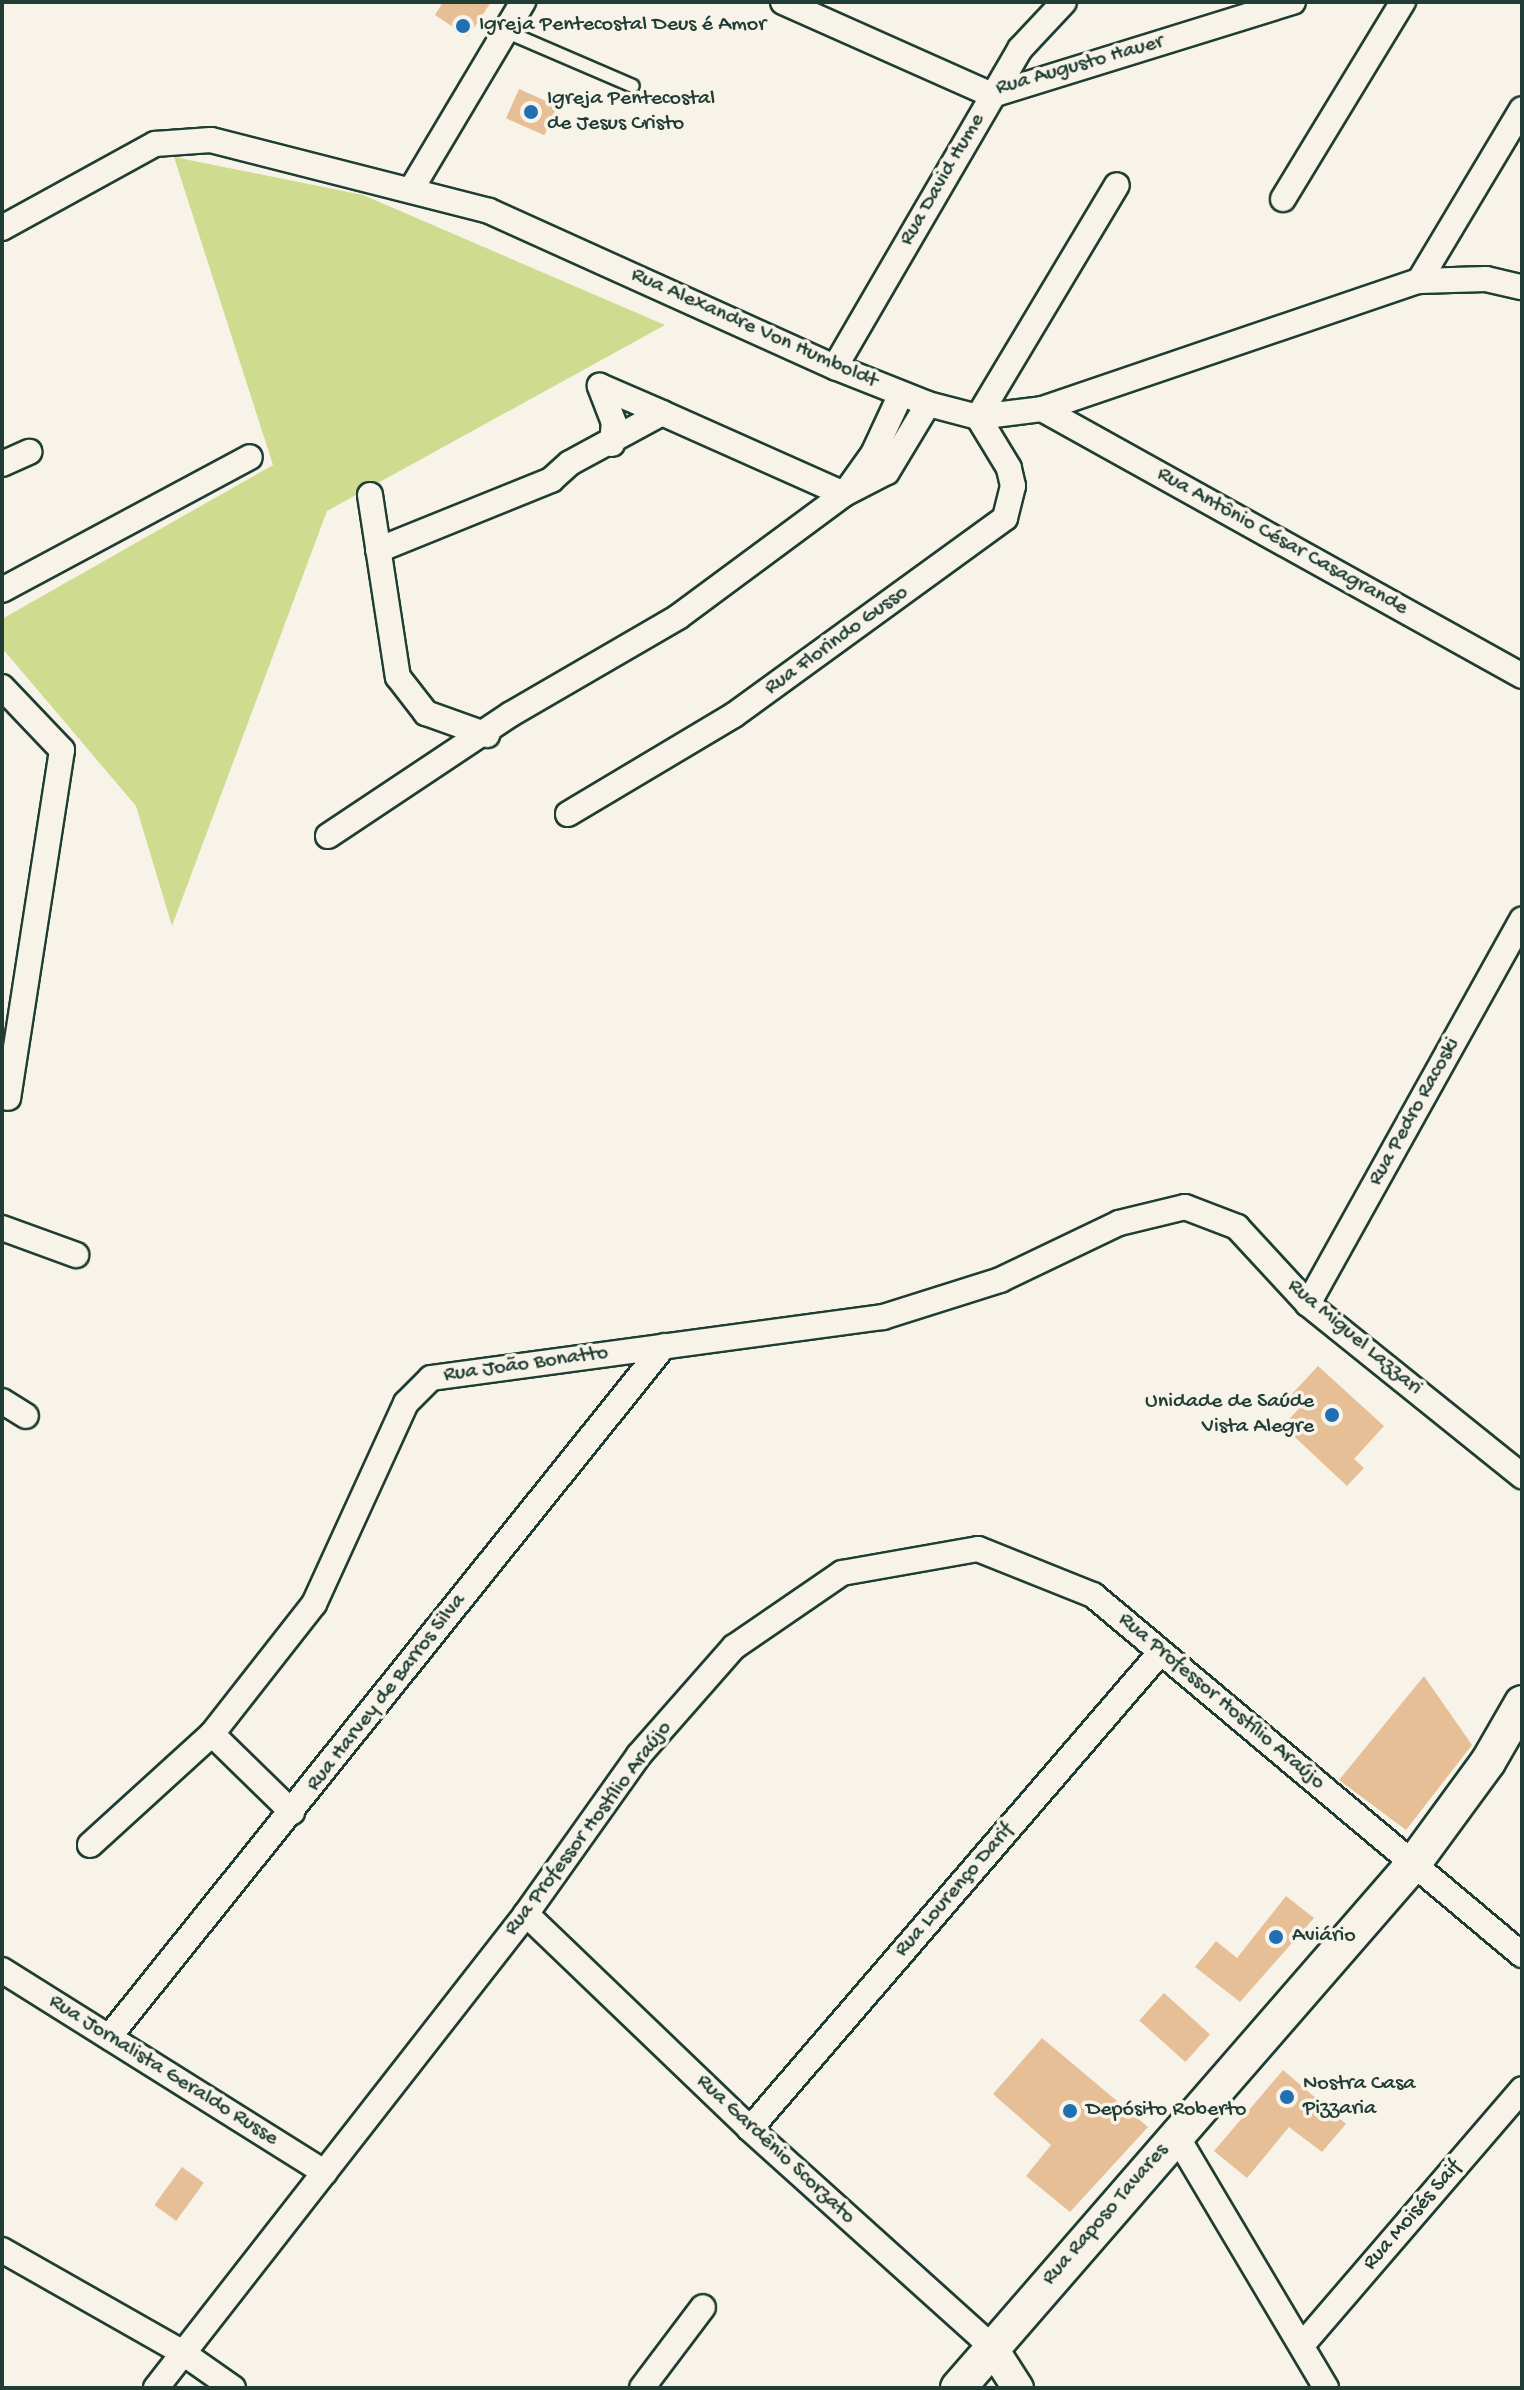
<!DOCTYPE html>
<meta charset="utf-8">
<style>
body{margin:0}
#map{position:relative;width:1524px;height:2390px;overflow:hidden;background:#f7f3e8;font-family:"Gochi Hand",sans-serif}
div>[style]{position:absolute}
.green>*{inset:0;background:#cfdb8e}
.building>*{inset:0;background:#e7bf97;transform-origin:0 0}
.roads{filter:drop-shadow(2px 0 #1f3d34) drop-shadow(-2px 0 #1f3d34) drop-shadow(0 2px #1f3d34) drop-shadow(0 -2px #1f3d34)}
.service>*{height:12px;margin:-6px;padding:0 6px;transform-origin:6px;border-radius:6px;background:#f7f3e8}
.minor>*{height:24px;margin:-12px;padding:0 12px;transform-origin:12px;border-radius:12px;background:#f7f3e8}
.tertiary>*{height:30px;margin:-15px;padding:0 15px;transform-origin:15px;border-radius:15px;background:#f7f3e8}
.secondary>*{height:34px;margin:-17px;padding:0 17px;transform-origin:17px;border-radius:17px;background:#f7f3e8}
.dots>*{width:22px;height:22px;translate:-50% -50%;box-sizing:border-box;border:4px solid #f7f3e8;border-radius:50%}
span{translate:-50% -50%;white-space:nowrap;text-align:center;line-height:1.15;-webkit-text-stroke:7px #f7f3e8;paint-order:stroke}
.poi-label{font-size:22px;color:#1f3d34}
.left{translate:0 -50%;text-align:left}
.right{translate:-100% -50%;text-align:right}
.street-label{font-size:22px;color:#1f3d34}
.frame{position:absolute;inset:0;border:4px solid #1f3d34;pointer-events:none}
</style>
<div id="map">
<div class="green">
<div style="clip-path:polygon(174px 157px,363px 195px,665px 325px,327px 511px,172px 926px,136px 806px,2px 648px,2px 619px,273px 465px)"></div>
</div>
<div class="building">
<div style="clip-path:polygon(443px 2px,491px 2px,468px 37px,435px 15px)"></div>
<div style="left:519px;top:89px;width:42px;height:32px;rotate:24deg"></div>
<div style="clip-path:polygon(1318px 1366px,1384px 1426px,1354px 1459px,1364px 1468px,1347px 1486px,1283px 1426px,1303px 1404px,1292px 1394px)"></div>
<div style="clip-path:polygon(1424px 1676px,1472px 1745px,1406px 1830px,1339px 1780px)"></div>
<div style="clip-path:polygon(1286px 1896px,1314px 1918px,1240px 2002px,1195px 1967px,1216px 1941px,1237px 1958px)"></div>
<div style="left:1164px;top:1993px;width:62px;height:37px;rotate:42deg"></div>
<div style="clip-path:polygon(1042px 2038px,1148px 2127px,1070px 2212px,1026px 2176px,1051px 2145px,993px 2094px)"></div>
<div style="clip-path:polygon(1283px 2070px,1346px 2124px,1322px 2152px,1289px 2127px,1247px 2178px,1214px 2151px)"></div>
<div style="left:182px;top:2167px;width:27px;height:47px;rotate:36deg"></div>
</div>
<div class="roads">
<div class="service">
<div style="left:505px;top:31px;width:139px;rotate:23.3deg"></div>
</div>
<div class="minor">
<div style="left:783px;top:2px;width:229px;rotate:24deg"></div>
<div style="left:992px;top:95px;width:315px;rotate:-17.2deg"></div>
<div style="left:412px;top:188px;width:217px;rotate:-59.2deg"></div>
<div style="left:1283px;top:199px;width:231px;rotate:-58.7deg"></div>
<div style="left:2px;top:228px;width:175px;rotate:-28.8deg"></div>
<div style="left:155px;top:144px;width:56px;rotate:-4.1deg"></div>
<div style="left:211px;top:140px;width:287px;rotate:14.3deg"></div>
<div style="left:489px;top:211px;width:380px;rotate:24.3deg"></div>
<div style="left:835px;top:367px;width:100px;rotate:21.7deg"></div>
<div style="left:928px;top:404px;width:52px;rotate:14.6deg"></div>
<div style="left:978px;top:417px;width:64px;rotate:-7.1deg"></div>
<div style="left:1042px;top:409px;width:398px;rotate:-18.8deg"></div>
<div style="left:1419px;top:281px;width:67px;rotate:-1.7deg"></div>
<div style="left:1486px;top:279px;width:37px;rotate:13deg"></div>
<div style="left:1419px;top:281px;width:200px;rotate:-59.1deg"></div>
<div style="left:835px;top:367px;width:368px;rotate:-59.8deg"></div>
<div style="left:1020px;top:49px;width:64px;rotate:-46.9deg"></div>
<div style="left:1042px;top:409px;width:549px;rotate:29.08deg"></div>
<div style="left:612px;top:444px;width:21px;rotate:-85deg"></div>
<div style="left:614px;top:423px;width:40px;rotate:-111deg"></div>
<div style="left:600px;top:386px;width:68px;rotate:23.5deg"></div>
<div style="left:2px;top:464px;width:30px;rotate:-24deg"></div>
<div style="left:848px;top:489px;width:43px;rotate:-54.5deg"></div>
<div style="left:873px;top:454px;width:66px;rotate:-65deg"></div>
<div style="left:370px;top:495px;width:184px;rotate:81.3deg"></div>
<div style="left:398px;top:677px;width:46px;rotate:52.1deg"></div>
<div style="left:426px;top:713px;width:65px;rotate:19.8deg"></div>
<div style="left:378px;top:550px;width:187px;rotate:-22deg"></div>
<div style="left:551px;top:480px;width:25px;rotate:-42deg"></div>
<div style="left:570px;top:463px;width:105px;rotate:-28.5deg"></div>
<div style="left:662px;top:413px;width:199px;rotate:24deg"></div>
<div style="left:2px;top:590px;width:281px;rotate:-28.2deg"></div>
<div style="left:2px;top:687px;width:87px;rotate:46.4deg"></div>
<div style="left:62px;top:750px;width:352px;rotate:98.8deg"></div>
<div style="left:568px;top:814px;width:193px;rotate:-30.8deg"></div>
<div style="left:734px;top:715px;width:335px;rotate:-36deg"></div>
<div style="left:1005px;top:518px;width:33px;rotate:-76deg"></div>
<div style="left:1013px;top:486px;width:18px;rotate:-103deg"></div>
<div style="left:1009px;top:468px;width:60px;rotate:-121.3deg"></div>
<div style="left:978px;top:417px;width:270px;rotate:-59.1deg"></div>
<div style="left:328px;top:836px;width:220px;rotate:-33.7deg"></div>
<div style="left:511px;top:714px;width:193px;rotate:-30.1deg"></div>
<div style="left:678px;top:617px;width:207px;rotate:-36.5deg"></div>
<div style="left:844px;top:494px;width:48px;rotate:-27.1deg"></div>
<div style="left:887px;top:472px;width:79px;rotate:-58.9deg"></div>
<div style="left:2px;top:1228px;width:79px;rotate:20deg"></div>
<div style="left:1308px;top:1304px;width:440px;rotate:-60.9deg"></div>
<div style="left:2px;top:1401px;width:28px;rotate:32deg"></div>
<div style="left:212px;top:1734px;width:112px;rotate:44.3deg"></div>
<div style="left:90px;top:1845px;width:165px;rotate:-42.3deg"></div>
<div style="left:212px;top:1734px;width:165px;rotate:-51.9deg"></div>
<div style="left:314px;top:1604px;width:221px;rotate:-65.4deg"></div>
<div style="left:406px;top:1403px;width:35px;rotate:-45deg"></div>
<div style="left:431px;top:1378px;width:456px;rotate:-7.7deg"></div>
<div style="left:883px;top:1317px;width:123px;rotate:-17.5deg"></div>
<div style="left:1000px;top:1280px;width:132px;rotate:-25.6deg"></div>
<div style="left:1119px;top:1223px;width:68px;rotate:-13.6deg"></div>
<div style="left:1185px;top:1207px;width:56px;rotate:21deg"></div>
<div style="left:1237px;top:1227px;width:105px;rotate:47.3deg"></div>
<div style="left:1308px;top:1304px;width:275px;rotate:38.8deg"></div>
<div style="left:526px;top:1914px;width:310px;rotate:43.8deg"></div>
<div style="left:750px;top:2129px;width:324px;rotate:42deg"></div>
<div style="left:2px;top:1970px;width:381px;rotate:32.1deg"></div>
<div style="left:109px;top:2037px;width:886px;rotate:-51.23deg"></div>
<div style="left:750px;top:2129px;width:628px;rotate:-49.26deg"></div>
<div style="left:1176px;top:2135px;width:294px;rotate:59.3deg"></div>
<div style="left:2px;top:2250px;width:208px;rotate:29.6deg"></div>
<div style="left:183px;top:2353px;width:61px;rotate:35deg"></div>
<div style="left:1303px;top:2344px;width:336px;rotate:-49.3deg"></div>
<div style="left:156px;top:2388px;width:601px;rotate:-52.02deg"></div>
<div style="left:526px;top:1914px;width:195px;rotate:-54.6deg"></div>
<div style="left:639px;top:1755px;width:144px;rotate:-48.7deg"></div>
<div style="left:734px;top:1647px;width:131px;rotate:-34.4deg"></div>
<div style="left:842px;top:1573px;width:138px;rotate:-10deg"></div>
<div style="left:978px;top:1549px;width:124px;rotate:21.8deg"></div>
<div style="left:1093px;top:1595px;width:560px;rotate:40deg"></div>
<div style="left:642px;top:2388px;width:101px;rotate:-53deg"></div>
</div>
<div class="tertiary">
<div style="left:991px;top:2346px;width:50px;rotate:57.3deg"></div>
</div>
<div class="secondary">
<div style="left:958px;top:2388px;width:695px;rotate:-49.02deg"></div>
<div style="left:1414px;top:1863px;width:125px;rotate:-53.8deg"></div>
<div style="left:1488px;top:1762px;width:68px;rotate:-60deg"></div>
</div>
</div>
<div class="dots">
<div style="left:463px;top:26px;background:#1f6fb2"></div>
<div style="left:531px;top:112px;background:#1f6fb2"></div>
<div style="left:1332px;top:1415px;background:#1f6fb2"></div>
<div style="left:1276px;top:1937px;background:#1f6fb2"></div>
<div style="left:1287px;top:2097px;background:#1f6fb2"></div>
<div style="left:1070px;top:2111px;background:#1f6fb2"></div>
</div>
<div class="poi-label">
<span class="left" style="left:479px;top:26px">Igreja Pentecostal Deus é Amor</span>
<span class="left" style="left:547px;top:112px">Igreja Pentecostal<br>de Jesus Cristo</span>
<span class="right" style="left:1314px;top:1415px">Unidade de Saúde<br>Vista Alegre</span>
<span class="left" style="left:1292px;top:1937px">Aviário</span>
<span class="left" style="left:1303px;top:2097px">Nostra Casa<br>Pizzaria</span>
<span class="left" style="left:1086px;top:2111px">Depósito Roberto</span>
</div>
<div class="street-label">
<span style="left:1080px;top:66px;rotate:-16deg">Rua Augusto Hauer</span>
<span style="left:943px;top:180px;rotate:-60deg">Rua David Hume</span>
<span style="left:754px;top:329px;rotate:24deg">Rua Alexandre Von Humboldt</span>
<span style="left:1282px;top:542px;rotate:29deg">Rua Antônio César Casagrande</span>
<span style="left:837px;top:641px;rotate:-36deg">Rua Florindo Gusso</span>
<span style="left:1415px;top:1112px;rotate:-61deg">Rua Pedro Racoski</span>
<span style="left:1354px;top:1338px;rotate:40deg">Rua Miguel Lazzari</span>
<span style="left:526px;top:1365px;rotate:-8deg">Rua João Bonatto</span>
<span style="left:387px;top:1693px;rotate:-52deg">Rua Harvey de Barros Silva</span>
<span style="left:1221px;top:1702px;rotate:40deg">Rua Professor Hostílio Araújo</span>
<span style="left:589px;top:1829px;rotate:-53deg">Rua Professor Hostílio Araújo</span>
<span style="left:955px;top:1891px;rotate:-49deg">Rua Lourenço Darif</span>
<span style="left:163px;top:2071px;rotate:32deg">Rua Jornalista Geraldo Russe</span>
<span style="left:775px;top:2150px;rotate:43deg">Rua Gardênio Scorzato</span>
<span style="left:1106px;top:2215px;rotate:-49deg">Rua Raposo Tavares</span>
<span style="left:1413px;top:2216px;rotate:-49deg">Rua Moisés Saif</span>
</div>
<div class="frame"></div>
</div>
